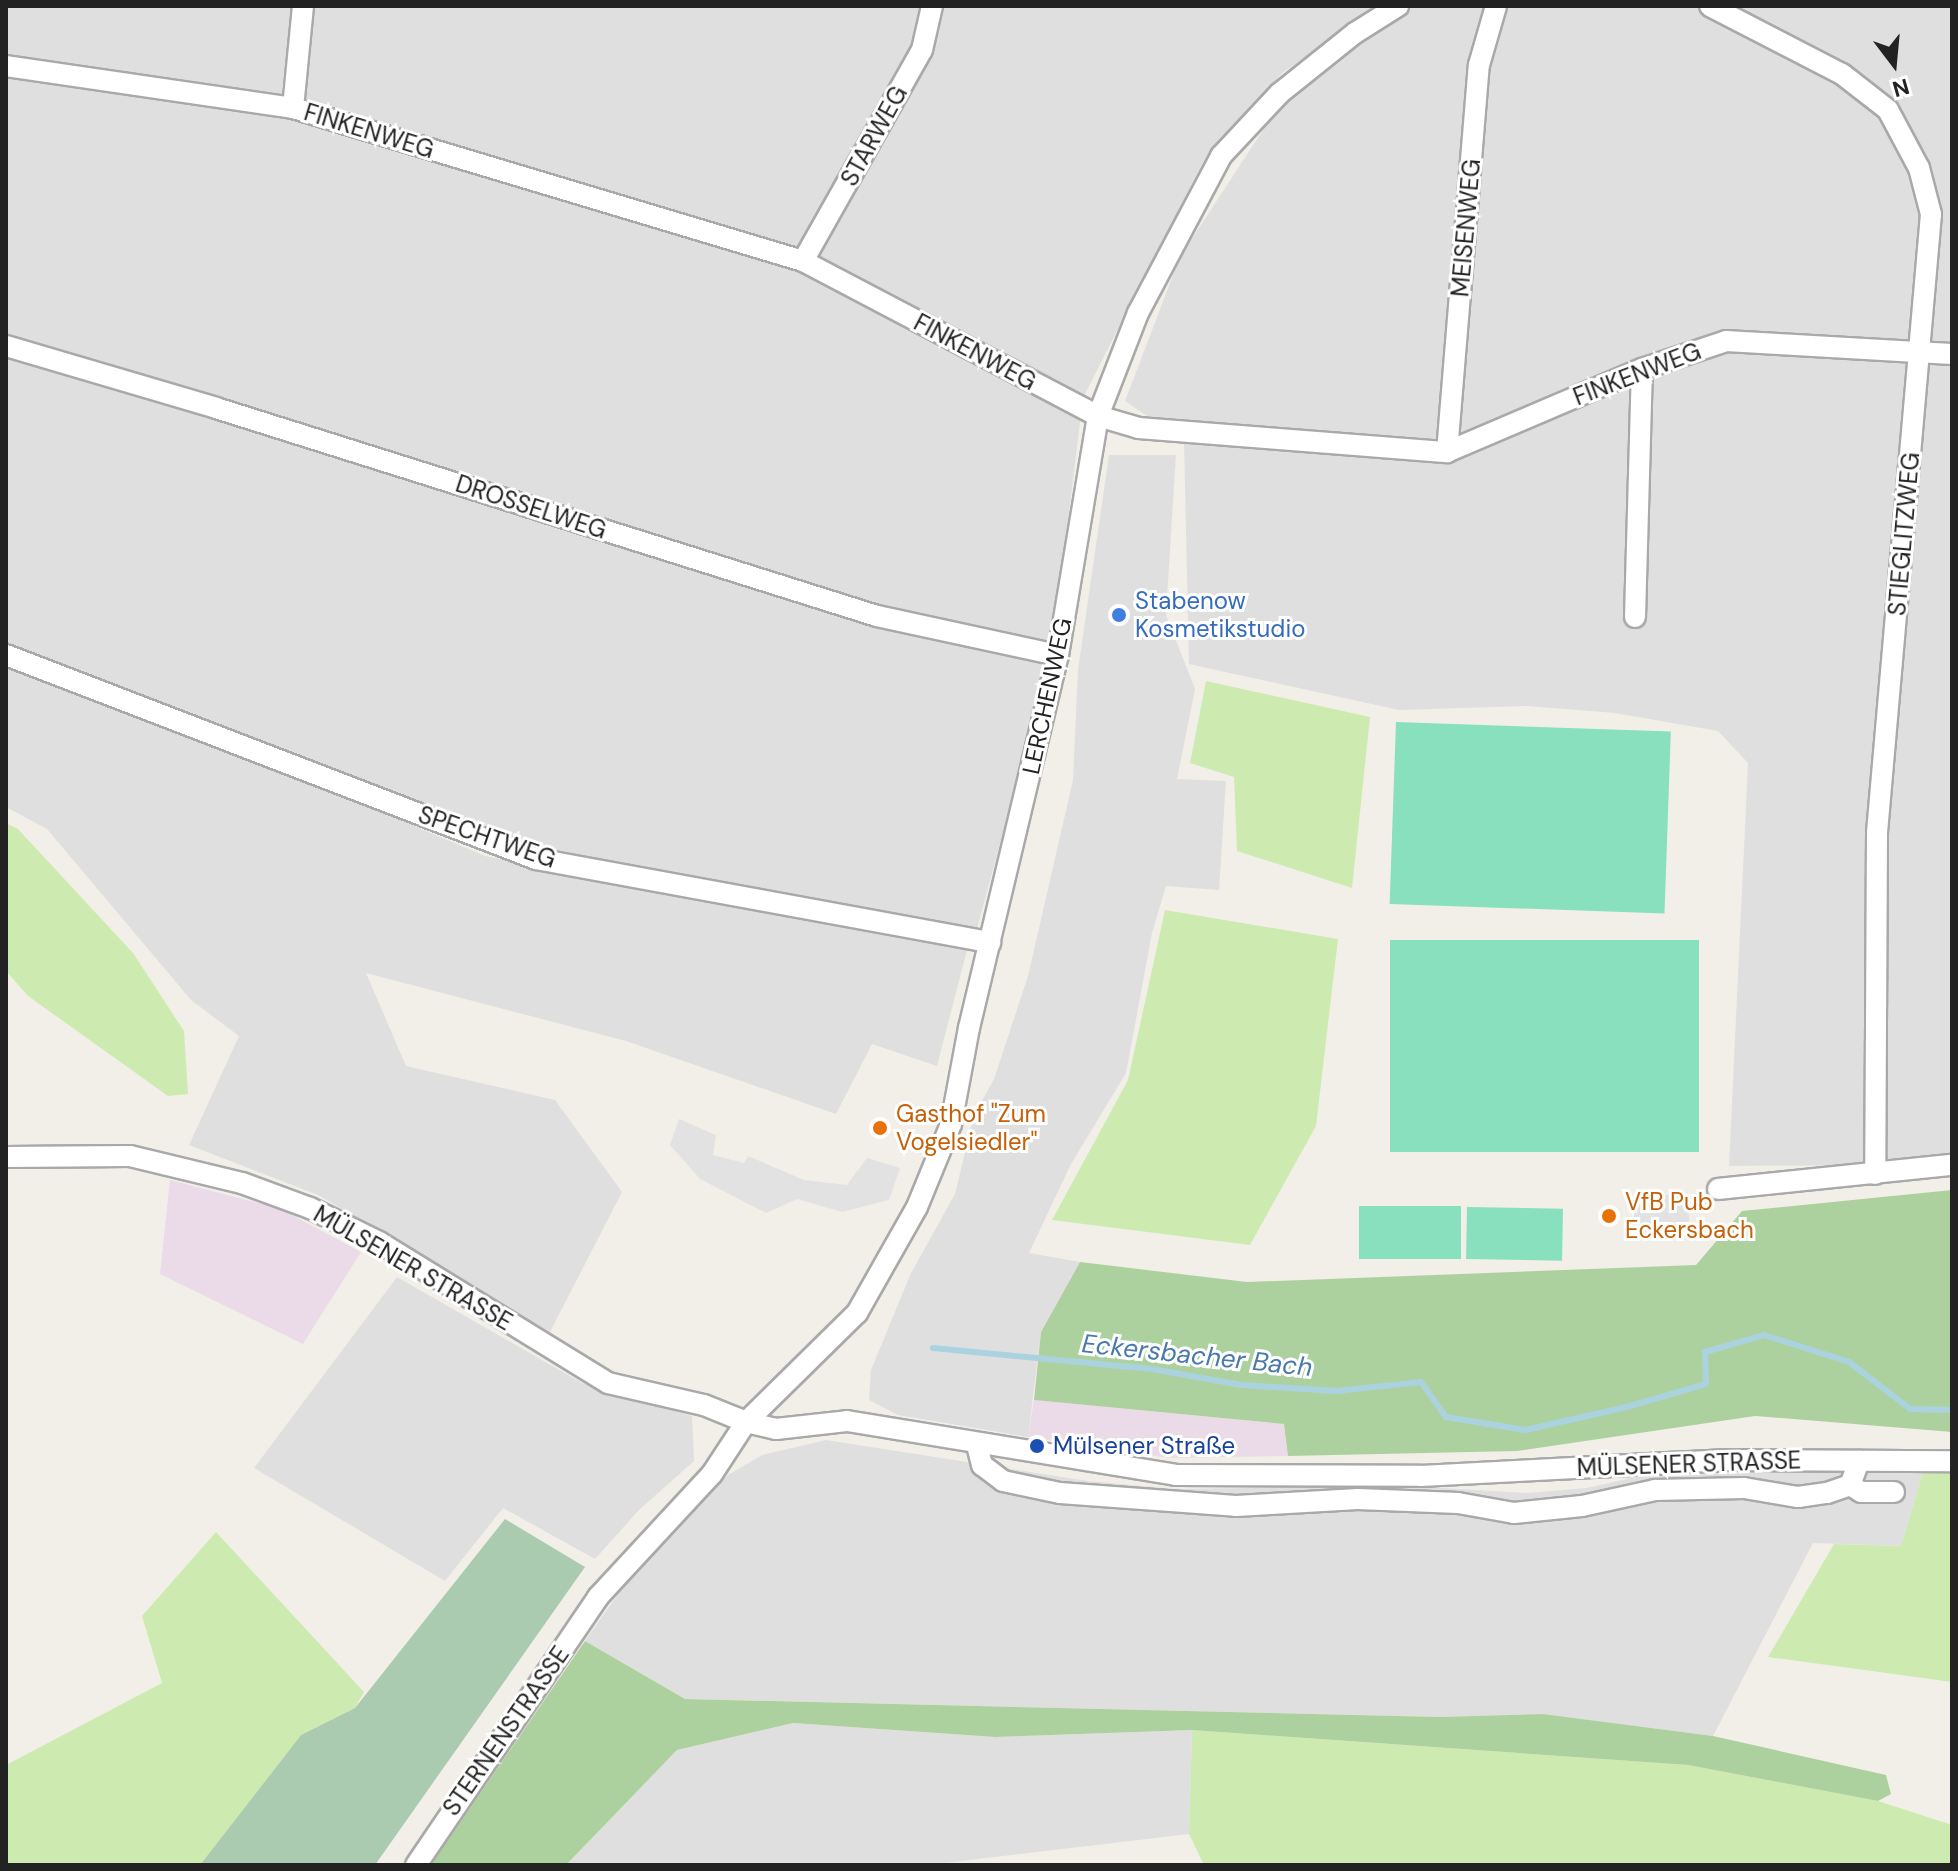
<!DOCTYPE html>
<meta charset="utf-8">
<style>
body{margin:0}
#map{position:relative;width:1958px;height:1871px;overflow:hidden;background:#f2efe9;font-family:"DM Sans",sans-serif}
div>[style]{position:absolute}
.residential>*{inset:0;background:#e0dfdf}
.industrial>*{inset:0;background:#ebdbe8}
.grass>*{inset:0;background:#cdebb0}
.forest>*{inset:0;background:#add19e}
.cemetery>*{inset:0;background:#aacbaf}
.pitch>*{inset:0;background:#88e0be;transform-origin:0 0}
.parking>*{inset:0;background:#e2e2e2;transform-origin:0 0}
.stream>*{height:6px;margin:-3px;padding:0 3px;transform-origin:3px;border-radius:3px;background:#aad3df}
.roads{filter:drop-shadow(2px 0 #a9a9a9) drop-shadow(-2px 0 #a9a9a9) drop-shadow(0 2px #a9a9a9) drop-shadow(0 -2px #a9a9a9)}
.minor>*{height:20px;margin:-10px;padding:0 10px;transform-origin:10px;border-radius:10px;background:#fff}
.dots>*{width:22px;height:22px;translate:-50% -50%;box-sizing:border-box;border:4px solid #fff;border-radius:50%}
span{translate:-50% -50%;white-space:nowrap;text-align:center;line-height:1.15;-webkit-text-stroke:6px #fff;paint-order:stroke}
.street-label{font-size:24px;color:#222}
.shop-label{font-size:24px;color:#366cbe}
.left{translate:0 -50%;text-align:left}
.food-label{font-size:24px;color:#c56008}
.transit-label{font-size:24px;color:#164399}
.water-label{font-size:26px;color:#4a7aab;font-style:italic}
.frame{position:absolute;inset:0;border:8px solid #222;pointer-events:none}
.north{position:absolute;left:1854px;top:24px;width:80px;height:80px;-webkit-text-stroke:6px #fff;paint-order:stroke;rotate:164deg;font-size:22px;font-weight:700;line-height:32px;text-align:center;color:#222}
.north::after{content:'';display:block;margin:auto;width:28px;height:36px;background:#222;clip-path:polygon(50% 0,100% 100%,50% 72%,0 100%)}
</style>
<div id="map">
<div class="residential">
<div style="clip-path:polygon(6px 6px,1379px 6px,1282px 73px,1204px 160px,1083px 398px,1052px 651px,975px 936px,479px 837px,6px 652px)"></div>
<div style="clip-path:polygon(1412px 6px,1952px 6px,1952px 1153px,1862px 1165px,1729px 1166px,1748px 763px,1718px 731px,1615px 713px,1527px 706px,1399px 710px,1189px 664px,1184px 441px,1125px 401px,1180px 257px,1293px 84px)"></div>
<div style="clip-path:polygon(1109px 455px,1176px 455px,1166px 615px,1195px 689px,1177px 779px,1226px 781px,1219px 890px,1166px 886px,1152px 933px,1126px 1073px,1071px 1164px,1029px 1253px,1080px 1262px,1041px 1332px,1028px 1437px,898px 1415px,869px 1400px,871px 1370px,911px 1273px,955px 1194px,974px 1115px,994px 1079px,1028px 976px,1073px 780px,1078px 670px)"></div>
<div style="clip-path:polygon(6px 662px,155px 716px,485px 856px,967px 950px,937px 1066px,872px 1044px,836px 1114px,626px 1041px,366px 973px,406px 1066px,555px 1100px,622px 1192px,550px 1332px,318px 1195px,189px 1145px,239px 1036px,191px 1000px,47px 829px,6px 807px)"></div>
<div style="clip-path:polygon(397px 1277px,582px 1383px,692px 1416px,694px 1461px,639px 1510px,595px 1559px,503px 1508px,445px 1581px,254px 1468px)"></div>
<div style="clip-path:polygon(826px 1440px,1088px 1481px,1175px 1489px,1408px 1486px,1527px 1493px,1587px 1488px,1680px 1467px,1923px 1472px,1901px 1546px,1813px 1543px,1713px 1736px,1543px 1714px,1440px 1717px,685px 1699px,585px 1641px,646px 1554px,728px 1475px,762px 1455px)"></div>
<div style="clip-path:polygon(793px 1723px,995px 1737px,1192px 1730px,1189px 1834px,927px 1865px,566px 1865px,677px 1750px)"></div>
</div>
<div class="industrial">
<div style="clip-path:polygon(170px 1180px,281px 1209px,361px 1252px,303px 1344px,160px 1274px)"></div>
<div style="clip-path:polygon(1034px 1400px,1284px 1424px,1288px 1456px,1169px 1458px,1028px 1437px)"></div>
</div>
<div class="grass">
<div style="clip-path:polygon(1206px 681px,1370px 717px,1352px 888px,1237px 851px,1234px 777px,1190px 763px)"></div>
<div style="clip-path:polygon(6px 823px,18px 829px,133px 953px,184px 1031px,188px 1094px,168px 1096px,28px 996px,6px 971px)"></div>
<div style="clip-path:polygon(1165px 910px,1338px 939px,1316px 1126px,1250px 1245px,1052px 1220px,1128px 1080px)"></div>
<div style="clip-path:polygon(1923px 1472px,1952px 1472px,1952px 1682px,1768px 1657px,1834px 1544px,1901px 1546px)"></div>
<div style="clip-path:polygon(216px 1532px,364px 1692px,355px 1708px,301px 1735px,200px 1865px,6px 1865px,6px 1765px,162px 1683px,142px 1616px)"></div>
<div style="clip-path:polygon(1192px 1730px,1688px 1765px,1878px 1801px,1952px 1825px,1952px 1865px,1204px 1865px,1189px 1834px)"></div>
</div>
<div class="forest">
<div style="clip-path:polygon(1952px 1190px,1952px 1432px,1755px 1416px,1517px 1451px,1288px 1456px,1284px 1424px,1034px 1400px,1041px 1332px,1080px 1262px,1247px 1282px,1696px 1265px,1742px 1211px)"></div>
<div style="clip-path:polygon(585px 1641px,685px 1699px,1440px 1717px,1543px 1714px,1713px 1736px,1886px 1775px,1891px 1794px,1878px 1801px,1688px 1765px,1192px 1730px,995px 1737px,793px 1723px,677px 1750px,566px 1865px,431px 1865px)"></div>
</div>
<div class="cemetery">
<div style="clip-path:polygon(505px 1519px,585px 1567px,375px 1865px,200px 1865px,301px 1735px,355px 1708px)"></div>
</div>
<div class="pitch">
<div style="left:1396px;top:722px;width:275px;height:182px;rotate:2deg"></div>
<div style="left:1390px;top:940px;width:309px;height:212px"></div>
<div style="left:1359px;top:1206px;width:102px;height:53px"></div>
<div style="left:1467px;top:1207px;width:96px;height:52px;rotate:1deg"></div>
</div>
<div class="parking">
<div style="clip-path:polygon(679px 1119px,716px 1135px,713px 1155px,744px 1163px,748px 1156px,804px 1180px,847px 1185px,867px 1158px,900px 1168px,889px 1200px,842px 1212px,797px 1199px,766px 1213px,700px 1179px,670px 1145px)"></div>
<div style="left:1634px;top:1195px;width:55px;height:42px"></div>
</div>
<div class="stream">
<div style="left:933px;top:1348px;width:220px;rotate:5.5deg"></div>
<div style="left:1152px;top:1369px;width:91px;rotate:10.1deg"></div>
<div style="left:1242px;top:1385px;width:94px;rotate:3.7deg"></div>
<div style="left:1336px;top:1391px;width:85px;rotate:-6deg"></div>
<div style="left:1421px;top:1382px;width:43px;rotate:54.5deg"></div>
<div style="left:1446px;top:1417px;width:80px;rotate:9.3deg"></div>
<div style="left:1525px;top:1430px;width:100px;rotate:-12.7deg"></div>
<div style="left:1623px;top:1408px;width:86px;rotate:-16.1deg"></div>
<div style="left:1706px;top:1384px;width:32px;rotate:-92deg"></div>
<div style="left:1705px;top:1352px;width:61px;rotate:-16.1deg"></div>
<div style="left:1764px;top:1335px;width:89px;rotate:17.6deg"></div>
<div style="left:1849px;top:1362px;width:77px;rotate:37.6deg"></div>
<div style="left:1910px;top:1409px;width:42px;rotate:1.4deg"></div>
</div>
<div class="roads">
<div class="minor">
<div style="left:1710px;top:6px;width:148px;rotate:27.3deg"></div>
<div style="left:1842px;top:74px;width:58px;rotate:38deg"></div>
<div style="left:1888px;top:110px;width:66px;rotate:61.9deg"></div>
<div style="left:1919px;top:168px;width:48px;rotate:75.4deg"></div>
<div style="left:1931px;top:214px;width:621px;rotate:94.99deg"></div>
<div style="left:1877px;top:833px;width:341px;rotate:90.3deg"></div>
<div style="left:6px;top:66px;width:290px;rotate:8.3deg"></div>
<div style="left:293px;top:108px;width:532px;rotate:16.7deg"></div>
<div style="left:803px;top:261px;width:333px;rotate:27.7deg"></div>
<div style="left:1098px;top:416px;width:43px;rotate:16.3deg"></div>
<div style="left:1139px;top:428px;width:309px;rotate:4.5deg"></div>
<div style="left:1447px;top:452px;width:212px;rotate:-23.1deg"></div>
<div style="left:1642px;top:369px;width:89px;rotate:-18.4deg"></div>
<div style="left:1726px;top:341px;width:226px;rotate:3.3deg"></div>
<div style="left:293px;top:108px;width:102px;rotate:-84.4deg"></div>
<div style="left:803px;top:261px;width:242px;rotate:-60.6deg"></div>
<div style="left:922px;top:50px;width:45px;rotate:-77.2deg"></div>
<div style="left:6px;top:346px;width:219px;rotate:16.4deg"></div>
<div style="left:216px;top:408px;width:693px;rotate:17.47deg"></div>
<div style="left:877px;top:616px;width:185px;rotate:12.2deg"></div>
<div style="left:1447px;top:452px;width:388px;rotate:-85.3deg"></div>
<div style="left:1479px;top:65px;width:61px;rotate:-73.9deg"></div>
<div style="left:1635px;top:617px;width:248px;rotate:-88.4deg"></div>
<div style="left:6px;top:655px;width:568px;rotate:21.05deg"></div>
<div style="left:536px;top:859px;width:462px;rotate:10.4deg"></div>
<div style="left:6px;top:1157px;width:124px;rotate:-0.5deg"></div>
<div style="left:130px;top:1156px;width:115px;rotate:13.6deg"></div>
<div style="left:242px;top:1183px;width:72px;rotate:20.2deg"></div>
<div style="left:310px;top:1208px;width:77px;rotate:26.2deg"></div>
<div style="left:379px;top:1242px;width:269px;rotate:31.6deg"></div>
<div style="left:608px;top:1383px;width:98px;rotate:12.9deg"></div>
<div style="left:704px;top:1405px;width:45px;rotate:22deg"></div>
<div style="left:746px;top:1422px;width:31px;rotate:13deg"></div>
<div style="left:776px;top:1429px;width:71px;rotate:-6.4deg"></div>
<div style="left:847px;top:1421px;width:332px;rotate:9.3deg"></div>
<div style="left:1175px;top:1475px;width:246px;rotate:0.2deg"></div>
<div style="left:1421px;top:1476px;width:307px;rotate:-3deg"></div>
<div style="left:1728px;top:1460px;width:224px;rotate:0.3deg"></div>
<div style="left:1718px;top:1189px;width:235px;rotate:-5.9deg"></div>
<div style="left:977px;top:1445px;width:21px;rotate:76deg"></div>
<div style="left:982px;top:1465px;width:26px;rotate:37deg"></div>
<div style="left:1003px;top:1481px;width:58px;rotate:11.9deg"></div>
<div style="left:1060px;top:1493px;width:176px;rotate:4.2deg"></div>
<div style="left:1236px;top:1506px;width:122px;rotate:-3.3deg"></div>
<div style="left:1358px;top:1499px;width:100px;rotate:2.3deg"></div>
<div style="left:1458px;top:1503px;width:57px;rotate:10.1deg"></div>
<div style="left:1514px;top:1513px;width:68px;rotate:-5.9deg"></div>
<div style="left:1582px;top:1506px;width:75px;rotate:-12.4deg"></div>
<div style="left:1655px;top:1490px;width:89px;rotate:-1.3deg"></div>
<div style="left:1744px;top:1488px;width:55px;rotate:9.5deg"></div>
<div style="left:1798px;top:1497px;width:29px;rotate:-8deg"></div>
<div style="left:1827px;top:1493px;width:24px;rotate:-19deg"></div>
<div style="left:1850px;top:1485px;width:26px;rotate:-69deg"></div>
<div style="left:1850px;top:1485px;width:13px;rotate:32deg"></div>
<div style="left:1861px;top:1492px;width:33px"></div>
<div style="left:416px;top:1865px;width:324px;rotate:-55.8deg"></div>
<div style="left:598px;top:1597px;width:168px;rotate:-47.2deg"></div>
<div style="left:712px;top:1474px;width:62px;rotate:-56.8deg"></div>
<div style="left:746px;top:1422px;width:156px;rotate:-44.5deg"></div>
<div style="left:857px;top:1313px;width:122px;rotate:-60.5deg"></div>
<div style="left:917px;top:1207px;width:90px;rotate:-67.7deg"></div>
<div style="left:951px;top:1124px;width:98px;rotate:-79.4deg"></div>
<div style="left:969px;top:1028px;width:383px;rotate:-76.6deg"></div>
<div style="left:1058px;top:655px;width:242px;rotate:-80.5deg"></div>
<div style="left:1098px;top:416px;width:110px;rotate:-68.8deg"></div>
<div style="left:1138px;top:313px;width:178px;rotate:-62.1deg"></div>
<div style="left:1221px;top:156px;width:86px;rotate:-46.9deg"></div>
<div style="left:1280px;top:93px;width:96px;rotate:-38.7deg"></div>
<div style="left:1355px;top:33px;width:51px;rotate:-32.1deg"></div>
</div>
</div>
<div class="dots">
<div style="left:1119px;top:615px;background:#3f7fe0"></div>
<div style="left:880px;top:1128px;background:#e8710a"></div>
<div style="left:1609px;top:1216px;background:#e8710a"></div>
<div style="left:1037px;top:1446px;background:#1a4fb4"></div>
</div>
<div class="street-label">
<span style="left:369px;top:131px;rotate:17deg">FINKENWEG</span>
<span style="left:874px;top:136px;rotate:-61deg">STARWEG</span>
<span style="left:1466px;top:228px;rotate:-85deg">MEISENWEG</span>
<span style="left:975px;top:352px;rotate:28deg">FINKENWEG</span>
<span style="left:1637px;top:374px;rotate:-21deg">FINKENWEG</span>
<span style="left:531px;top:507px;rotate:18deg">DROSSELWEG</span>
<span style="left:1904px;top:534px;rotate:-85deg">STIEGLITZWEG</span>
<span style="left:1047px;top:696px;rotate:-78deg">LERCHENWEG</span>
<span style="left:487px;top:837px;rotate:19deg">SPECHTWEG</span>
<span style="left:413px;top:1268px;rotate:30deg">MÜLSENER STRASSE</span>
<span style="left:1689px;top:1464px;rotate:-2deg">MÜLSENER STRASSE</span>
<span style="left:506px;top:1731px;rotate:-55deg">STERNENSTRASSE</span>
</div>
<div class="shop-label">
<span class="left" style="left:1135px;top:615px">Stabenow<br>Kosmetikstudio</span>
</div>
<div class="food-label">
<span class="left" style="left:896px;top:1128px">Gasthof "Zum<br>Vogelsiedler"</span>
<span class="left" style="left:1625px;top:1216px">VfB Pub<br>Eckersbach</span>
</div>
<div class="transit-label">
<span class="left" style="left:1053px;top:1446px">Mülsener Straße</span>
</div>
<div class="water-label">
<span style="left:1197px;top:1356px;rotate:6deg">Eckersbacher Bach</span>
</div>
<div class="frame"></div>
<div class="north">N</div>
</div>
